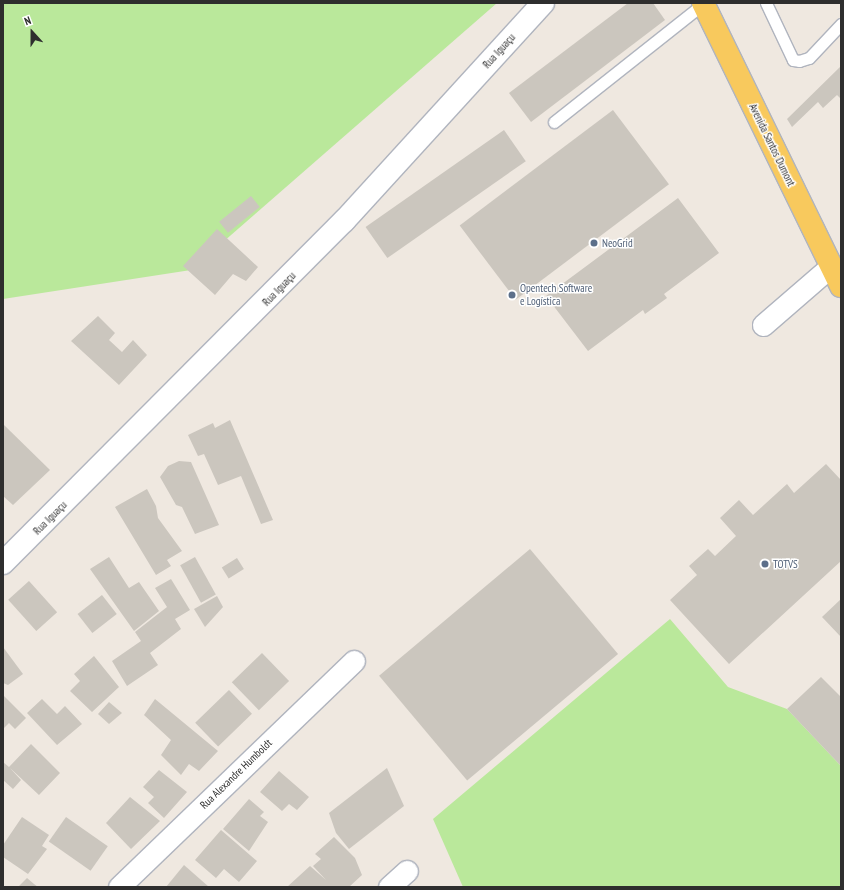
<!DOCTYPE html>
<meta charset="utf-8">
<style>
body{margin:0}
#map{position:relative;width:844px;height:890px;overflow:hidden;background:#efe8e0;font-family:"PT Sans Narrow",sans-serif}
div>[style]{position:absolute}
.green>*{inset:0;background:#bae89b}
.building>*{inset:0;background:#cbc6be;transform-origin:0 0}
.roads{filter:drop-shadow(1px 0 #b0b4be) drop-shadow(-1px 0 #b0b4be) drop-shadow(0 1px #b0b4be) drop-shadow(0 -1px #b0b4be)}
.service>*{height:11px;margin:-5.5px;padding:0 5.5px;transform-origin:5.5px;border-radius:5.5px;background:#fff}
.minor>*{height:21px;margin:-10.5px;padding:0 10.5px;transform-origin:10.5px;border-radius:10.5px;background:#fff}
.tertiary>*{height:22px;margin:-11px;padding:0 11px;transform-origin:11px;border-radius:11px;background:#fff}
.primary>*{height:22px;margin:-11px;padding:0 11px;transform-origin:11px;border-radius:11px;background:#f8c95d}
.dots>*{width:11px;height:11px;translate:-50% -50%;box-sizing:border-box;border:2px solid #fff;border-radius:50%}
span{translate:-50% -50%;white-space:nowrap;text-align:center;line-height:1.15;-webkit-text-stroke:3px #fff;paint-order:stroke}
.street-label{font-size:11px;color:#2e2e2e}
.service-label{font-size:11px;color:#4e5e75}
.left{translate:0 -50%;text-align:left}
.frame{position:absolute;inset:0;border:4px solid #2e2e2e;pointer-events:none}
.north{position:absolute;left:12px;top:12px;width:40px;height:40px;-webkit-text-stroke:3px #fff;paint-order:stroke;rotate:339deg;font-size:11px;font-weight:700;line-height:16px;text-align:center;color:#2e2e2e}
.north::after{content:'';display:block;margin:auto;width:14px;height:18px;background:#2e2e2e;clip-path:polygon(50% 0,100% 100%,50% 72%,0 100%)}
</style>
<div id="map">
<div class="green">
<div style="clip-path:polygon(3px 3px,497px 3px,191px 270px,3px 299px)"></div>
<div style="clip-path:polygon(670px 619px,728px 687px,787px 709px,841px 766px,841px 887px,463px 887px,433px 819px)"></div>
</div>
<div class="building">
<div style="clip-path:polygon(628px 3px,653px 3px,665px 20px,531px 122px,509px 93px)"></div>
<div style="clip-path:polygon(841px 66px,841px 99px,837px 95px,823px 108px,818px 102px,792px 127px,787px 119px)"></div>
<div style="left:613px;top:110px;width:93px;height:192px;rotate:53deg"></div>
<div style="left:504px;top:130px;width:38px;height:169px;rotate:55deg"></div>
<div style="left:251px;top:196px;width:14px;height:41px;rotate:51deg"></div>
<div style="clip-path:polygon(678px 198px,719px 253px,664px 294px,667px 298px,645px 314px,643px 310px,588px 351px,546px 296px)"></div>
<div style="clip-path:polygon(217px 229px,258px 267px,246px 281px,233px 274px,215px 295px,183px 266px)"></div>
<div style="clip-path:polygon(98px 316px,115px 333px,109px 340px,122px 352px,133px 340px,147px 355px,119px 385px,71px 341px)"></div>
<div style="clip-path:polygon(230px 420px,273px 520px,261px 524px,241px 476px,218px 485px,204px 454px,198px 456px,188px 435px,213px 423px,215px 428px)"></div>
<div style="clip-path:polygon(3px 424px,50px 470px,13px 505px,3px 496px)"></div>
<div style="clip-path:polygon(179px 461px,191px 462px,219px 525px,195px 534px,182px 507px,176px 505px,160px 477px,168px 466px)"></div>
<div style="clip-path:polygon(826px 464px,841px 480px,841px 561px,729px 664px,670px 600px,697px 575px,689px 566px,708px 549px,715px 556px,736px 536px,720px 518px,739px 500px,753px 515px,787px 484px,794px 493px)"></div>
<div style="clip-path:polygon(147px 489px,156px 506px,158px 518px,182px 551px,167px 560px,171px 566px,156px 575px,115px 507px)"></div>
<div style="left:530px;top:549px;width:137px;height:197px;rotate:50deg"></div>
<div style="clip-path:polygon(109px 557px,129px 588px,139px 582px,159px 611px,134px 631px,90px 569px)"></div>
<div style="left:195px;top:557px;width:43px;height:17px;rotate:61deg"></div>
<div style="left:237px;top:558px;width:13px;height:18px;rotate:58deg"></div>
<div style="clip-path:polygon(171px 579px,190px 610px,175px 619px,181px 629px,150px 653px,158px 665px,127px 686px,112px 661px,141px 641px,135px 632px,167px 607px,155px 588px)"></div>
<div style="left:29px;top:581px;width:42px;height:28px;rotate:48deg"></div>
<div style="left:102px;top:595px;width:24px;height:31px;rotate:52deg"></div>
<div style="clip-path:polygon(217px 596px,223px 607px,205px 627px,194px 609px)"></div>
<div style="clip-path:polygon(841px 599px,841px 637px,822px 617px)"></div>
<div style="clip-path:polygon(3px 647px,23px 674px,8px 685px,3px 683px)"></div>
<div style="left:262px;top:653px;width:39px;height:42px;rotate:46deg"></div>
<div style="clip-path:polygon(94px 656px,119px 687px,92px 712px,70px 691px,80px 681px,74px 674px)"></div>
<div style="clip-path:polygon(821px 677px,841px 697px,841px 766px,787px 709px)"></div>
<div style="left:229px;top:690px;width:33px;height:47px;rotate:46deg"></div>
<div style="clip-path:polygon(3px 695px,26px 718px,15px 729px,9px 723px,3px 729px)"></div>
<div style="clip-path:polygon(42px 699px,57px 714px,65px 706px,82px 724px,57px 745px,27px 713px)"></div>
<div style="clip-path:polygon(155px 699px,218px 751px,199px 771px,189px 764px,181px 775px,161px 755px,171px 740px,144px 715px)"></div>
<div style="clip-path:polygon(109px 702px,122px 713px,109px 724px,98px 714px)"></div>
<div style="clip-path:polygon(31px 744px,60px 773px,39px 795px,10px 768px,21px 780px,13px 789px,3px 780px,3px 762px,9px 767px)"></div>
<div style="clip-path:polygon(387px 768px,404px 806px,349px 849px,336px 833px,329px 813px)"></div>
<div style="clip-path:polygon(159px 770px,187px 792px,164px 818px,148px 803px,154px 797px,143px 787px)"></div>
<div style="clip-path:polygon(279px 771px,309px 797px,297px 810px,289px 804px,282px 811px,260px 792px)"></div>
<div style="clip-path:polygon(130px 797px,160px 821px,131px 849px,106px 823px)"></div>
<div style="clip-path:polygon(249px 799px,264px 812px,260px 816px,268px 822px,249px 851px,223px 829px)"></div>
<div style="clip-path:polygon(22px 817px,49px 835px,42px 846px,47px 849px,28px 874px,3px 857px,3px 845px)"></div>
<div style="left:66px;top:817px;width:51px;height:30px;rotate:35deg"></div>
<div style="clip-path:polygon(221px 830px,257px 861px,239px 882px,224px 869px,216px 878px,195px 860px)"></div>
<div style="clip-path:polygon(334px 837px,355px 858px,362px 875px,349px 887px,287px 887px,310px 866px,326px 880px,313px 866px,321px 859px,315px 854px)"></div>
<div style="clip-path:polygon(184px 865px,209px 887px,166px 887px)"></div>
<div style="clip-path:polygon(27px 878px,34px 884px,38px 887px,18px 887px)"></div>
</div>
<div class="roads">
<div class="service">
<div style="left:766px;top:3px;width:63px;rotate:64.7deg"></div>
<div style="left:793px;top:60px;width:6px;rotate:9deg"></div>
<div style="left:799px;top:61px;width:10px;rotate:-17deg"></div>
<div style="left:809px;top:58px;width:47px;rotate:-46.7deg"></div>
<div style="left:554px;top:122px;width:190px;rotate:-38.4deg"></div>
</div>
<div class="minor">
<div style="left:763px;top:325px;width:90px;rotate:-40.9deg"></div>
<div style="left:119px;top:887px;width:326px;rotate:-43.9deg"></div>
<div style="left:389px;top:887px;width:24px;rotate:-42deg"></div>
</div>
<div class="tertiary">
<div style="left:3px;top:563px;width:483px;rotate:-45.1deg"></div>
<div style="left:344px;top:221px;width:295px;rotate:-47.6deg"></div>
</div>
<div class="primary">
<div style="left:703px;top:3px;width:315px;rotate:64deg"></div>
</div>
</div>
<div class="dots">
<div style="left:594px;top:243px;background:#5c6f8a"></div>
<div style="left:512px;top:295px;background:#5c6f8a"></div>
<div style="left:765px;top:564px;background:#5c6f8a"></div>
</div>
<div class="street-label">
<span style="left:499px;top:51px;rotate:-48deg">Rua Iguaçu</span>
<span style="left:772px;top:145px;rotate:64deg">Avenida Santos Dumont</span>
<span style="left:279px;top:289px;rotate:-46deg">Rua Iguaçu</span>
<span style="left:50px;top:518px;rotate:-45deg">Rua Iguaçu</span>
<span style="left:236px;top:774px;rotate:-44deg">Rua Alexandre Humboldt</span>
</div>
<div class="service-label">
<span class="left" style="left:602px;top:243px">NeoGrid</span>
<span class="left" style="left:520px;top:295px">Opentech Software<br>e Logística</span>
<span class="left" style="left:773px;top:564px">TOTVS</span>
</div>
<div class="frame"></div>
<div class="north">N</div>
</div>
